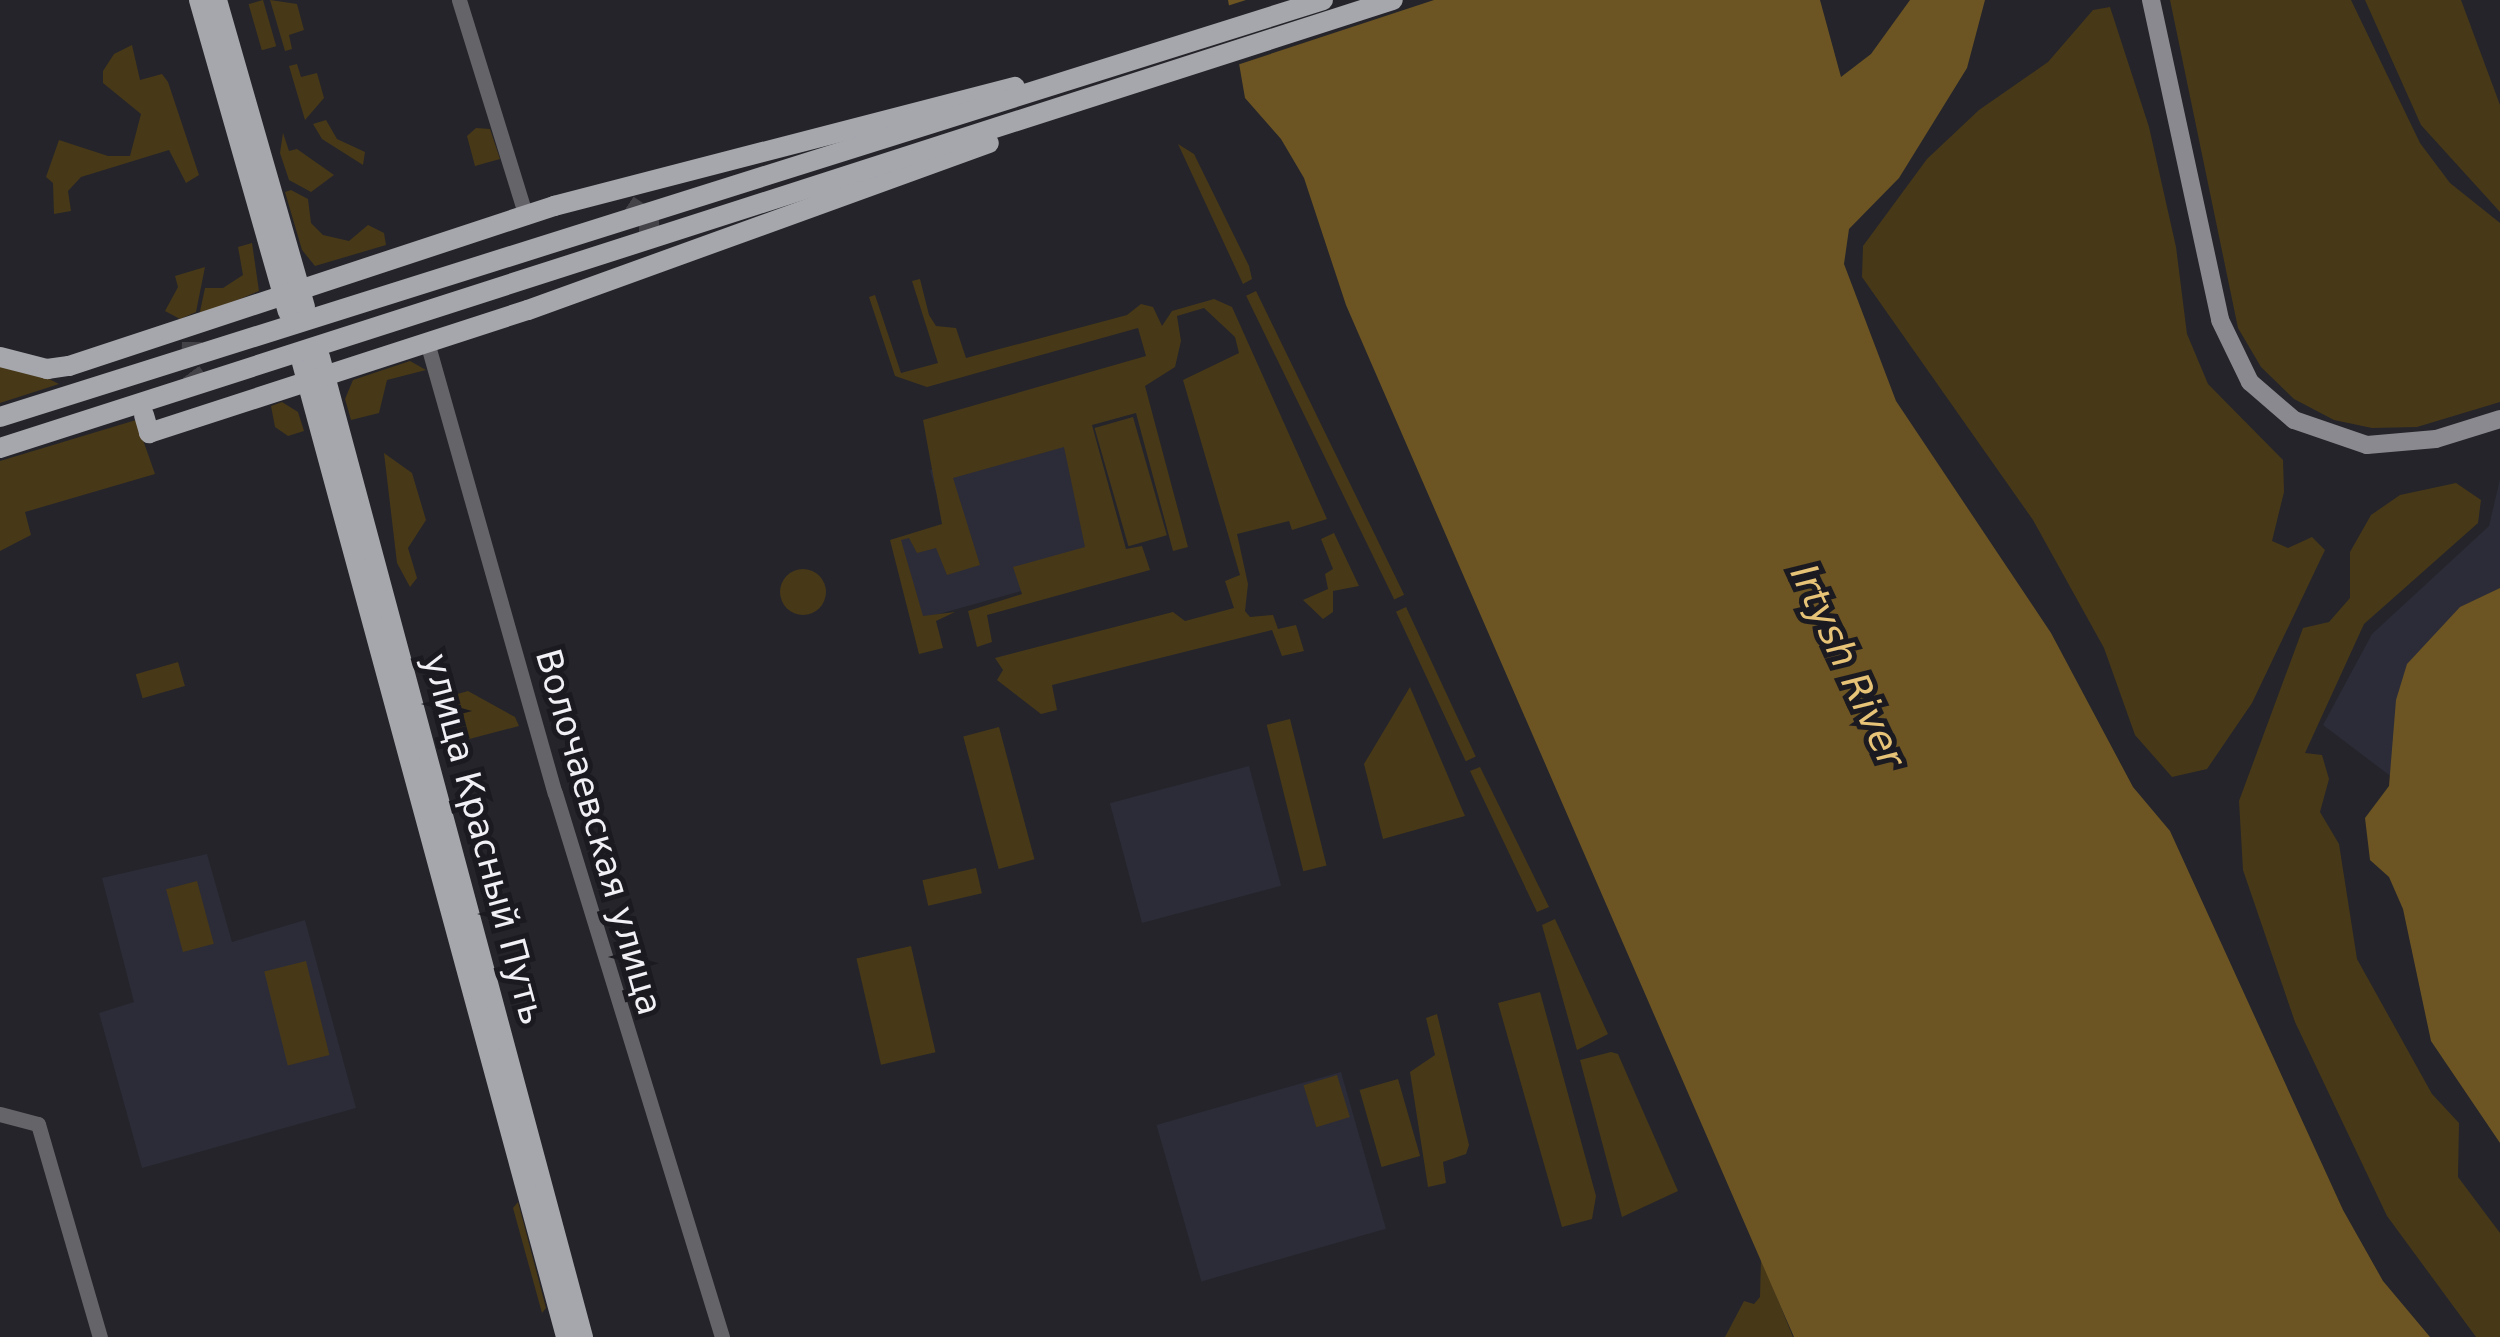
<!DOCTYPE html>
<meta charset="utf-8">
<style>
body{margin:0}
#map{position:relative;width:2500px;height:1337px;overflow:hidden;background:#24242a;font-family:"DejaVu Sans",sans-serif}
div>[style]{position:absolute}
.built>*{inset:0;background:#2c2c38;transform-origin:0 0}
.green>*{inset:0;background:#473818;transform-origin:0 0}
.round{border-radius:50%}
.water>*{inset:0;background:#6c5523}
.pier>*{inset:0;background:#24242a}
.primary-tunnel>*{height:20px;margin-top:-10px;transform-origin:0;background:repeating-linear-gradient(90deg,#434348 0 20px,transparent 0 30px)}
.tertiary>*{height:15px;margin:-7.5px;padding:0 7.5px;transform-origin:7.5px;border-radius:7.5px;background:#656569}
.secondary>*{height:18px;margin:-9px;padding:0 9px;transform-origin:9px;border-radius:9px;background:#8a898f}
.primary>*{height:20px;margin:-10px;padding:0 10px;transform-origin:10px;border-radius:10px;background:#a6a6ad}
span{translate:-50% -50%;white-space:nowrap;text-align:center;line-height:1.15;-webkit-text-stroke:10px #1b1a21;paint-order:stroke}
.street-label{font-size:35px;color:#f0f0f5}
.water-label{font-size:38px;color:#e7c377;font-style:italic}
</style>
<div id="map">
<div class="built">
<div style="clip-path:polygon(1091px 425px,1129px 561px,921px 619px,899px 538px,945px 525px,930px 470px)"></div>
<div style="clip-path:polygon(2500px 479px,2500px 859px,2323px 725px,2372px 634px,2489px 526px)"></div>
<div style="left:1249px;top:766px;width:124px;height:144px;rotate:75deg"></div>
<div style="clip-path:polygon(207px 854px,232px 942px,305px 920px,356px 1108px,142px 1168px,99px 1013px,134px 1002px,102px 878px)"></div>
<div style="left:1341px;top:1072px;width:163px;height:192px;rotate:74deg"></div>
</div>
<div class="green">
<div style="left:263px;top:0;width:48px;height:15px;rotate:74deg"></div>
<div style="clip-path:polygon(270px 0,297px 4px,304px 30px,289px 35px,292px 49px,285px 51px)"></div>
<div style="clip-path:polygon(2170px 0,2351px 0,2420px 143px,2450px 183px,2500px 223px,2500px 402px,2417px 427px,2372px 428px,2334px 420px,2294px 399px,2261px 367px,2238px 328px)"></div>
<div style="clip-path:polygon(2365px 0,2461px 0,2500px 105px,2500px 212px,2421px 125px)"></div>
<div style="clip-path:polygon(2110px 7px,2149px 127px,2176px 247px,2187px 334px,2208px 384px,2283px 460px,2284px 492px,2272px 541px,2288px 548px,2312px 537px,2325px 550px,2252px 703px,2207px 769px,2172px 777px,2135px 735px,2104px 648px,2033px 520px,1862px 277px,1863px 246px,1927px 159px,1979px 110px,2048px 62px,2093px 10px)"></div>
<div style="clip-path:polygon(132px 45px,140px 80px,162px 74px,168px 82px,199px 175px,186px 183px,169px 150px,81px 177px,68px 191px,71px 211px,54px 214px,53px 183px,46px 177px,59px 140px,108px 156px,130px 156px,141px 114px,103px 83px,103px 71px,114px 54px)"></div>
<div style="clip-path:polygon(297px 64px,301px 77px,317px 73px,324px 98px,305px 120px,289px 66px)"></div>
<div style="clip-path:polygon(326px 120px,337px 139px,365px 152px,363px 165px,322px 139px,313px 124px)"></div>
<div style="clip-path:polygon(476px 128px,490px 129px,500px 159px,475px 166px,467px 136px)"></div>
<div style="clip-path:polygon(283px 133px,289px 151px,297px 149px,334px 175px,311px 192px,289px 180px,280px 153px)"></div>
<div style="clip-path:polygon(1178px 144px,1194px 154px,1249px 266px,1252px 279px,1243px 284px)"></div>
<div style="clip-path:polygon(291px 190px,308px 199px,311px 223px,323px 235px,349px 241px,368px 225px,384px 233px,386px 245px,315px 266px,302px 250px,285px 192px)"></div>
<div style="clip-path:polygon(252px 243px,259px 291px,199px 316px,205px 288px,223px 288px,243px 275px,238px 247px)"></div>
<div style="clip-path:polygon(205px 267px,196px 312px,180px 319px,165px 311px,178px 287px,175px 276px)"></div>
<div style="clip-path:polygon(920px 279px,929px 315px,936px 326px,956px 328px,966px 358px,1127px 315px,1141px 304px,1153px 307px,1162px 326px,1172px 311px,1214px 299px,1232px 307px,1327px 519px,1292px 530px,1289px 521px,1237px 534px,1248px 584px,1245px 611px,1250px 617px,1273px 615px,1278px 629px,1296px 625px,1304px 651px,1282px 656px,1272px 630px,1052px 685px,1057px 710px,1041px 714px,997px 680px,1003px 670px,995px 658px,1173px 612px,1185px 621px,1234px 608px,1225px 581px,1240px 575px,1183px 380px,1239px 353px,1235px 337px,1204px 308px,1177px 316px,1181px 341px,1175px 367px,1145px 386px,1188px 547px,1173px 551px,1136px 413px,1092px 425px,1126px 549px,1142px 546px,1150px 570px,987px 615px,992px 642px,977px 647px,968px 611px,1022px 594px,1013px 567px,1085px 547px,1064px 447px,953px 478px,980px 565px,947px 575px,936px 548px,917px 553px,909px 538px,901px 540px,923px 616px,955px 612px,936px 621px,943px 648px,919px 654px,890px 540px,942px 524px,923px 420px,1146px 356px,1138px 328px,927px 387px,895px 376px,869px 297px,875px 295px,901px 373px,938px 363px,912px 281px)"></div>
<div style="left:1256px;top:291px;width:338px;height:11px;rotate:64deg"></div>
<div style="clip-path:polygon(410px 361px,426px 370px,387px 380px,379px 413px,351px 420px,345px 399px,353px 380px)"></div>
<div style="clip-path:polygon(0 364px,49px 379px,59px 384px,0 403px)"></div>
<div style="clip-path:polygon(282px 402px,298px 412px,304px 431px,288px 436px,275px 427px,271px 406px)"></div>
<div style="left:1133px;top:417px;width:123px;height:40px;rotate:74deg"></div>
<div style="clip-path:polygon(136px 420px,155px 474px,25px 512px,31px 535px,0 551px,0 461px)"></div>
<div style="clip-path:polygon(384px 453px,412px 473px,426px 520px,408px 548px,417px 578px,410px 587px,397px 563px)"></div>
<div style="clip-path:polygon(2456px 483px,2481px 500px,2478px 523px,2364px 624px,2305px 753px,2322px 755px,2329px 779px,2320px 812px,2339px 844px,2357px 959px,2432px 1094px,2459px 1123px,2458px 1177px,2500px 1233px,2500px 1337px,2476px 1337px,2387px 1216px,2295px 1022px,2243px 870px,2239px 801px,2303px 628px,2329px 622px,2350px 598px,2350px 552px,2371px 515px,2400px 495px)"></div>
<div style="clip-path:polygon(1334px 533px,1359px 586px,1333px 591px,1333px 612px,1323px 619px,1303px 600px,1328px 589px,1325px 574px,1333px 569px,1321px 539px)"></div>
<div class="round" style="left:780px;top:569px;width:46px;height:46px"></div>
<div style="left:1406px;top:607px;width:165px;height:11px;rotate:65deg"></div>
<div style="left:178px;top:662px;width:25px;height:44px;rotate:74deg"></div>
<div style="clip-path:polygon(1410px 687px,1465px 816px,1383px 839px,1364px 764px)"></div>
<div style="clip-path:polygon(468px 691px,515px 717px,519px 726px,458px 742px,447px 697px)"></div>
<div style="left:1290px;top:719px;width:151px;height:24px;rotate:76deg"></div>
<div style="left:999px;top:727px;width:137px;height:37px;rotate:75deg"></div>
<div style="clip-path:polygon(1480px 767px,1549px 907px,1537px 912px,1470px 771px)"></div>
<div style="left:976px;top:868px;width:26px;height:55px;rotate:77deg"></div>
<div style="left:197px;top:881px;width:65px;height:32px;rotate:75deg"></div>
<div style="clip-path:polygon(1555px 919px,1608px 1034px,1577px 1050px,1542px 925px)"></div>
<div style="left:911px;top:946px;width:109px;height:56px;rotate:77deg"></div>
<div style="left:306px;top:961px;width:97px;height:43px;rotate:76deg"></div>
<div style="clip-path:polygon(1540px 992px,1596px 1196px,1592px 1219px,1562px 1227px,1498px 1003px)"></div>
<div style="clip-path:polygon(1437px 1014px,1469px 1145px,1466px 1154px,1443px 1162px,1446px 1183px,1428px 1187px,1410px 1072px,1435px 1055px,1426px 1018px)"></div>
<div style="clip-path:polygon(1611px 1052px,1618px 1054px,1678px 1191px,1622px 1217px,1580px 1060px)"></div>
<div style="left:1337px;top:1075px;width:44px;height:35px;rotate:73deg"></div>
<div style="left:1398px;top:1079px;width:80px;height:40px;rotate:74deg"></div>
<div style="clip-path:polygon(518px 1202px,546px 1308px,542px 1313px,513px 1208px)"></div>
<div style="clip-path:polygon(1761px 1258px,1793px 1337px,1725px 1337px,1744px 1301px,1754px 1304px,1760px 1297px)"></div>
</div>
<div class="water">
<div style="clip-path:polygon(1228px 0,1820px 0,1841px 77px,1871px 54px,1910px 0,1985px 0,1967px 68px,1899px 178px,1849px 229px,1844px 264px,1896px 401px,2051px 633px,2133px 787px,2170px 831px,2343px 1210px,2383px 1281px,2430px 1337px,1794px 1337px,1346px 305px,1304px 178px,1281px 139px,1245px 98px)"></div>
<div style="clip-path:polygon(2500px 588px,2500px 1143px,2431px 1041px,2403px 909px,2389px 877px,2370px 860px,2365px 818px,2389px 786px,2396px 700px,2407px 664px,2460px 607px)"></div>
</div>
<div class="pier">
<div style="clip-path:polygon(1246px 0,1434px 0,1234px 66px,1224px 7px)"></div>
</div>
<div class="primary-tunnel">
<div style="left:628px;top:205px;width:25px;rotate:34deg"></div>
<div style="left:649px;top:219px;width:30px;rotate:90deg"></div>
<div style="left:192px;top:342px;width:30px;rotate:92deg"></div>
<div style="left:191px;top:372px;width:26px;rotate:54deg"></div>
</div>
<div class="tertiary">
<div style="left:459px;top:0;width:227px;rotate:72.8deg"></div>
<div style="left:427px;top:342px;width:469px;rotate:74.2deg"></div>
<div style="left:555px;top:793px;width:569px;rotate:72.93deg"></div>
<div style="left:0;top:1114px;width:39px;rotate:15deg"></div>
<div style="left:38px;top:1124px;width:222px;rotate:73.8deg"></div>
</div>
<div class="secondary">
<div style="left:2151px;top:0;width:327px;rotate:77.8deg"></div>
<div style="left:2220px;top:320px;width:69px;rotate:64.2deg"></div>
<div style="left:2250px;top:382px;width:58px;rotate:40.8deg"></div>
<div style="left:2294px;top:420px;width:77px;rotate:18.9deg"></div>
<div style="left:2367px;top:445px;width:69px;rotate:-5deg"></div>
<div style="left:2436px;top:439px;width:67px;rotate:-17.4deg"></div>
</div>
<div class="primary">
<div style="left:199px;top:0;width:324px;rotate:74.1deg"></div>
<div style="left:217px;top:0;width:319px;rotate:74deg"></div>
<div style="left:0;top:357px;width:49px;rotate:14.3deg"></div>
<div style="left:47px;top:369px;width:22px;rotate:-8deg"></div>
<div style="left:69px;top:366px;width:511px;rotate:-18.26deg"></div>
<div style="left:554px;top:206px;width:476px;rotate:-14.5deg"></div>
<div style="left:320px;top:357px;width:1015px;rotate:74.98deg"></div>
<div style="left:302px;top:363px;width:1009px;rotate:74.83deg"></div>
<div style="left:144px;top:415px;width:19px;rotate:74deg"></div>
<div style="left:149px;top:433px;width:398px;rotate:-18deg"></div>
<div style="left:528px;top:310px;width:490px;rotate:-19.9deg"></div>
<div style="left:0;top:417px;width:1387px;rotate:-17.49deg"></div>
<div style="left:0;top:448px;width:1463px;rotate:-17.83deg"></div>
</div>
<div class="street-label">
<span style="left:599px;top:832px;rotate:74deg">Волочаевская улица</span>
<span style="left:484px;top:839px;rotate:75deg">улица Красный Путь</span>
</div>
<div class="water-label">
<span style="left:1847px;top:666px;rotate:65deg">Irtysh River</span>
</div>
</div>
